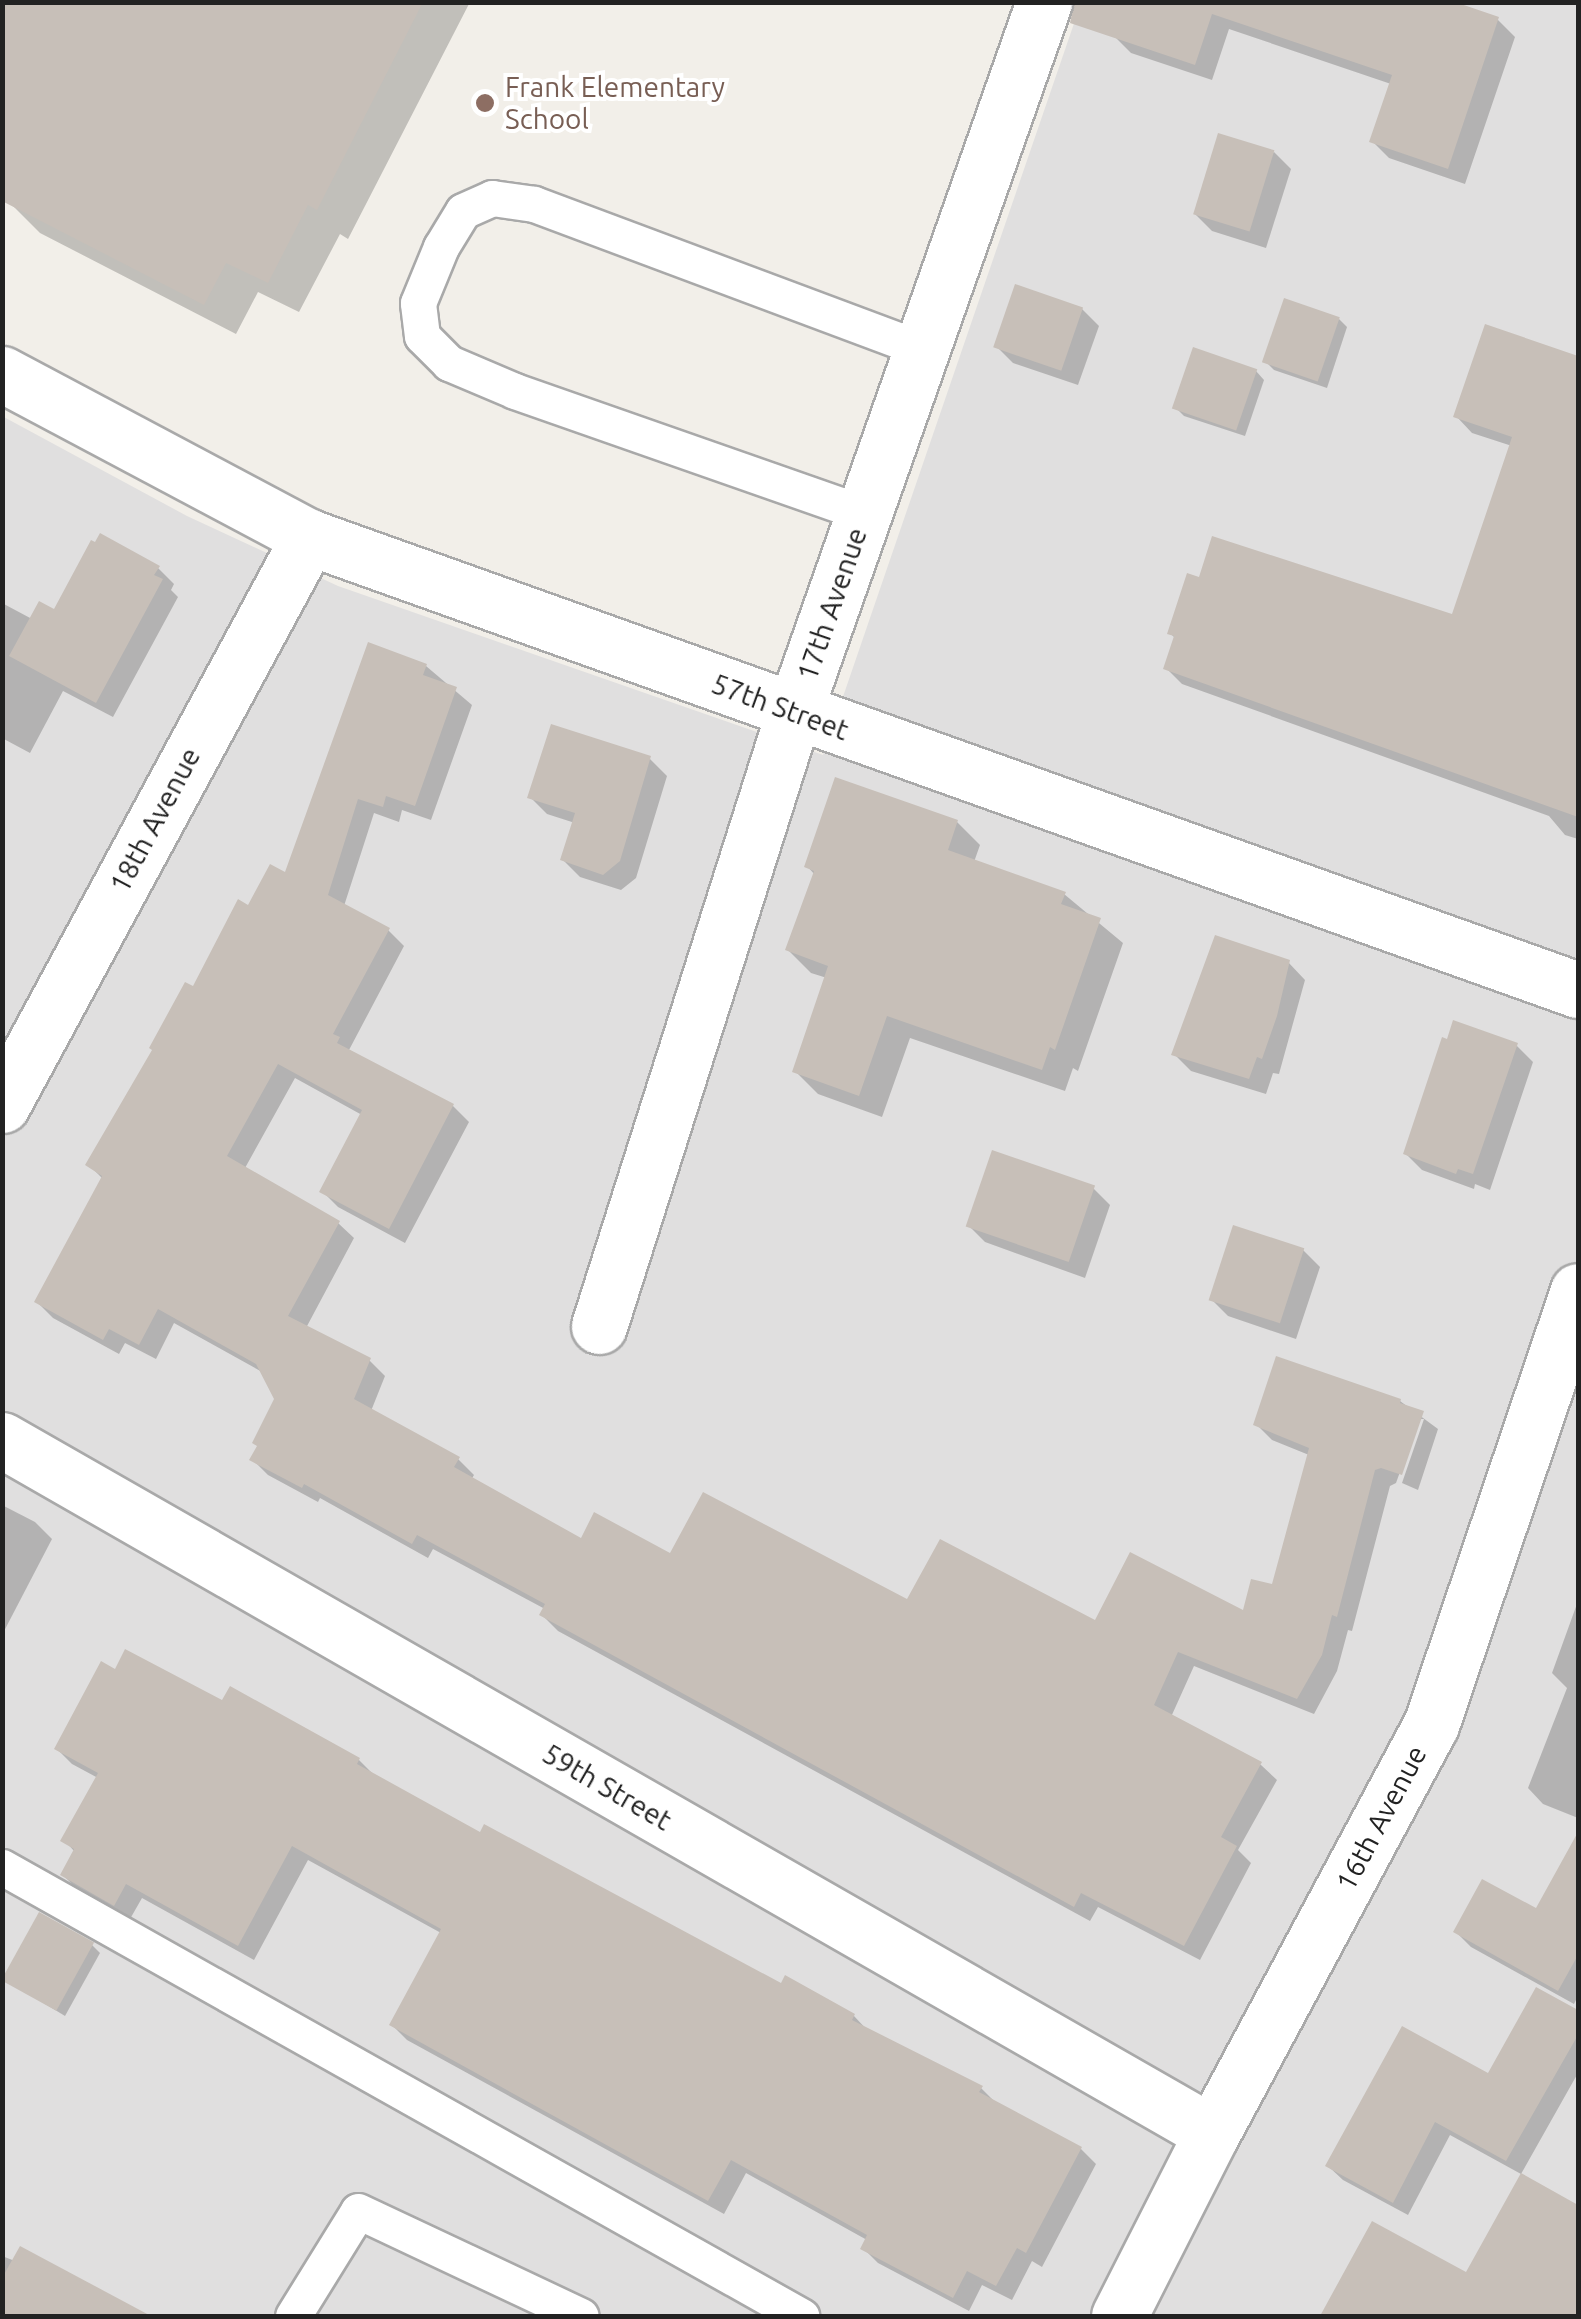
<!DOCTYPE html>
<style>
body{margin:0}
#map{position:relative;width:1581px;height:2319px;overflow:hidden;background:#f2efe9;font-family:Ubuntu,sans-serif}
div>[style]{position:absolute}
.residential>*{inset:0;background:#e0dfdf}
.shadow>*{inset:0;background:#0003}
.building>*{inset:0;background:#c7bfb8;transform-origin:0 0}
.roads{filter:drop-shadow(2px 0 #a9a9a9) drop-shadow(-2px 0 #a9a9a9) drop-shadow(0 2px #a9a9a9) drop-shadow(0 -2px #a9a9a9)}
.service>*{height:35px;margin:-17.5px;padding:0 17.5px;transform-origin:17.5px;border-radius:17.5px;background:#fff}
.minor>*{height:55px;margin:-27.5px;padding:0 27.5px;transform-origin:27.5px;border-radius:27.5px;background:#fff}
.dots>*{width:28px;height:28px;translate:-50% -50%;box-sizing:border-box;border:5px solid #fff;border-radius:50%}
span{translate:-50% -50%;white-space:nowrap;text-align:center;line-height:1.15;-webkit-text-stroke:8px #fff;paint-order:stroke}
.education-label{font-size:28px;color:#785e54}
.left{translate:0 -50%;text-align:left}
.street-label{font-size:28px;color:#222}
.frame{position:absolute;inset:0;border:5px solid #222;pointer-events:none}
</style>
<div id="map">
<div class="residential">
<div style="clip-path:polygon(1081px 3px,1578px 3px,1578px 2316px,3px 2316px,2px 416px,187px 516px,338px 586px,823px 755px)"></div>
</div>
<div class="shadow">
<div style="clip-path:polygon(2px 2px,470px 2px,348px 239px,340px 234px,299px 312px,258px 292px,236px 334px,40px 233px,9px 202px)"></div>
<div style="clip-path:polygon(1126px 2px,1498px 20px,1515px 37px,1465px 184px,1389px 158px,1372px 141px,1391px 84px,1229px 29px,1212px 80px,1131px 53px,1114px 36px)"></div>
<div style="clip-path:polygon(1274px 152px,1291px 169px,1266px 248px,1212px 231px,1195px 214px)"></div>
<div style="clip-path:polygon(1082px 309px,1099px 326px,1078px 385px,1013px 363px,996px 346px)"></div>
<div style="clip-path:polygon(1339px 319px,1347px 327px,1327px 388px,1274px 370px,1266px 362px)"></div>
<div style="clip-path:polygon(1487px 327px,1578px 359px,1578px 839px,1565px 835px,1549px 816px,1182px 684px,1166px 668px,1176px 639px,1170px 633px,1454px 617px,1512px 446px,1472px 433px,1456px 416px)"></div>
<div style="clip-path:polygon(1256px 371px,1264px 380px,1245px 436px,1184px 416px,1176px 408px)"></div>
<div style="clip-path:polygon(158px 568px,174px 584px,171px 590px,178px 597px,113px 717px,63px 691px,30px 753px,2px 738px,2px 603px,32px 619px)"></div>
<div style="clip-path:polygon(426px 666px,472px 705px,431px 820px,402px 810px,399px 822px,374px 813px,344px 906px,388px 930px,404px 946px,349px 1050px,453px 1106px,469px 1122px,405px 1243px,338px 1207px,322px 1191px,362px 1115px,295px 1078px,245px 1168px,338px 1223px,354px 1238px,306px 1328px,369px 1360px,385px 1376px,371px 1411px,458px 1459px,474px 1475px,471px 1480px,582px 1541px,908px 1602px,1096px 1623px,1244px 1613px,1274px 1588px,1309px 1455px,1272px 1440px,1256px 1424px,1400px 1401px,1438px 1429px,1418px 1490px,1402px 1483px,1424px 1419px,1419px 1419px,1396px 1483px,1390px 1486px,1352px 1631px,1348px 1630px,1337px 1671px,1314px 1714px,1194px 1666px,1171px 1717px,1261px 1765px,1277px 1780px,1238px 1850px,1251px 1863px,1200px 1960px,1098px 1907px,1090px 1921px,558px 1631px,542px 1615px,545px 1609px,433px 1549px,428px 1558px,320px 1498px,318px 1502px,268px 1475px,252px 1459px,277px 1399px,264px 1373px,174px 1323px,156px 1359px,125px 1343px,119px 1354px,53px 1318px,37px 1302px,103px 1179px,88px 1164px,194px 990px,249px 908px,286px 875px)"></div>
<div style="clip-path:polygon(650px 759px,667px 776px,636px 878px,621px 890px,580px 877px,563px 860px,575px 823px,547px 814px,530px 797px)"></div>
<div style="clip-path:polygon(957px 822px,980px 845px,974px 862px,1064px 894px,1123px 943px,1078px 1071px,1073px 1068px,1065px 1091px,910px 1038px,882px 1117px,818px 1094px,795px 1071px,827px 978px,811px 973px,788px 950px,815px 875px,807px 866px)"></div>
<div style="clip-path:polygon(1288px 962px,1305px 980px,1279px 1074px,1273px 1073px,1266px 1094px,1191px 1071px,1174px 1054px)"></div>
<div style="clip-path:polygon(1516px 1045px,1533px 1062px,1490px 1190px,1475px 1184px,1474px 1189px,1422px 1170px,1405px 1153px)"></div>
<div style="clip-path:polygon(1093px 1188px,1110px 1205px,1085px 1278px,985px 1242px,968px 1225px)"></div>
<div style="clip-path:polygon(1303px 1250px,1320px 1267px,1296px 1339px,1228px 1316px,1211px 1299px)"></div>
<div style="clip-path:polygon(2px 1505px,35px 1522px,52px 1539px,2px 1635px)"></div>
<div style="clip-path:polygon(1578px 1601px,1578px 1818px,1543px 1804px,1528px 1788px,1567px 1688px,1552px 1673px)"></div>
<div style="clip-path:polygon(224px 1704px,359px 1760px,374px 1775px,481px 1836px,782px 1986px,854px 2016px,869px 2032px,981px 2088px,996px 2103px,1081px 2149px,1096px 2164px,1042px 2267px,1032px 2261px,1012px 2300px,982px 2285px,969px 2311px,878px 2263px,863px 2248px,867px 2240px,746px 2173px,724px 2214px,407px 2040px,392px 2025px,441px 1933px,308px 1860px,254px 1960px,142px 1898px,130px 1919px,78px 1890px,63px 1875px,75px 1852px,64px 1840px,98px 1778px,72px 1764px,57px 1749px)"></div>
<div style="clip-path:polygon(1578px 1837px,1578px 1996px,1574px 2004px,1471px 1947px,1456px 1932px,1537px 1911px)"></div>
<div style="clip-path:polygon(92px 1945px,100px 1953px,65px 2016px,6px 1980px)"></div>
<div style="clip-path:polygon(1537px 1990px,1578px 2012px,1578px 2073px,1521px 2174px,1450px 2135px,1408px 2215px,1343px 2180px,1328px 2166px,1489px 2077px)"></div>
<div style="clip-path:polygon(1522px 2176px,1578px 2208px,1578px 2316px,1323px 2316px,1373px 2225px,1467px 2276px)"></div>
<div style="clip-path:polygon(2px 2256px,111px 2298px,130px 2316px,2px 2316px)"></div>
</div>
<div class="building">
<div style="clip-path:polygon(2px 2px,423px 2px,317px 210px,308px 205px,268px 283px,226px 263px,204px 305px,2px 201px)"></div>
<div style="clip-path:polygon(1074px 2px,1455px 2px,1499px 17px,1448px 169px,1369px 142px,1392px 75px,1212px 14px,1195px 65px,1070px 23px)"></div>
<div style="left:1218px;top:133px;width:59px;height:85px;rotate:17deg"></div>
<div style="left:1015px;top:284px;width:72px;height:67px;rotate:19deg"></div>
<div style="left:1284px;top:298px;width:59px;height:68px;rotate:19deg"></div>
<div style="clip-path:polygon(1485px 324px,1578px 356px,1578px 817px,1163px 669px,1174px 636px,1167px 634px,1187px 573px,1199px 577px,1212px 536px,1452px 614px,1512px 437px,1453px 417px)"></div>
<div style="left:1193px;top:347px;width:68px;height:65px;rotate:19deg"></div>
<div style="clip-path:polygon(100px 533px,160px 566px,154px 575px,163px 579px,96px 703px,9px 656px,39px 601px,54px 609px,91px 540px,95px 542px)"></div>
<div style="clip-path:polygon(368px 642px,427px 664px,423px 675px,457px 687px,415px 806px,386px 796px,383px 807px,358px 799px,328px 895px,390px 928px,333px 1034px,340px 1037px,337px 1043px,454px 1104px,389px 1229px,319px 1192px,362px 1110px,278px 1064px,227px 1156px,340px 1221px,288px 1316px,371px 1358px,354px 1399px,460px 1457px,454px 1467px,581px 1538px,594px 1512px,670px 1553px,703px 1492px,907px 1599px,940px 1539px,1095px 1620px,1130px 1552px,1243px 1610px,1251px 1579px,1272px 1584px,1309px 1448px,1253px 1425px,1276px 1356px,1401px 1399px,1400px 1403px,1424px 1411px,1402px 1475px,1381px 1468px,1375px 1470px,1337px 1617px,1332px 1615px,1322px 1655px,1297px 1699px,1178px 1652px,1154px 1705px,1262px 1762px,1221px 1837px,1237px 1846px,1184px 1946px,1081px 1893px,1074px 1907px,539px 1615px,545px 1604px,417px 1535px,412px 1544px,304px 1484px,302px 1488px,249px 1460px,257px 1446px,252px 1443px,274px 1399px,256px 1364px,158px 1309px,139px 1345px,109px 1329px,103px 1340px,34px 1302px,102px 1176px,85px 1165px,152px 1050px,149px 1048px,185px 982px,193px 986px,238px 899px,248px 905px,270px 864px,285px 872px)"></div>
<div style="clip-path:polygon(551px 724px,651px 756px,620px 861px,603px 875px,560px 860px,575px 813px,527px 798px)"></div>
<div style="clip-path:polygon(835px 777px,958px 820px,948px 850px,1066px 892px,1061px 904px,1101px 918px,1055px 1050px,1050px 1047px,1042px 1070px,887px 1016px,859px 1096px,792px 1072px,828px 966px,785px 950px,814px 871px,804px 867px)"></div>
<div style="clip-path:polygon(1215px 935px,1290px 960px,1277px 1016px,1262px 1059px,1257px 1057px,1249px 1079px,1171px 1055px)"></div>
<div style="clip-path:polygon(1453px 1020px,1518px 1043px,1473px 1174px,1458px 1169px,1456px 1174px,1403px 1154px,1442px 1037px,1447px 1039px)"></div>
<div style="left:992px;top:1150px;width:109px;height:81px;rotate:19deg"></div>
<div style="left:1233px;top:1225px;width:75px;height:79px;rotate:18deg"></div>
<div style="clip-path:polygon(125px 1649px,222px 1700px,230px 1686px,360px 1758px,357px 1764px,480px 1832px,484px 1824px,781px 1983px,785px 1975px,855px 2014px,852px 2020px,983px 2086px,979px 2092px,1082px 2147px,1026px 2253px,1017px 2248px,996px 2286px,967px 2271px,953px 2298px,860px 2249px,867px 2235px,731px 2160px,708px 2201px,389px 2025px,441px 1929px,292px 1846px,238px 1946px,126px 1884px,114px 1906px,60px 1875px,74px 1849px,60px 1841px,98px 1773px,54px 1749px,101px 1661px,115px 1669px)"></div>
<div style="clip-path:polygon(1578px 1832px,1578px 1955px,1558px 1991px,1453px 1932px,1482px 1879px,1536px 1908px)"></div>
<div style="left:39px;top:1912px;width:63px;height:78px;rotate:29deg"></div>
<div style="clip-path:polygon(1536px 1987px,1578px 2010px,1578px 2035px,1506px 2161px,1435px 2122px,1393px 2203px,1325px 2166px,1402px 2026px,1488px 2073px)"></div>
<div style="clip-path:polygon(1521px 2173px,1578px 2205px,1578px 2316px,1320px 2316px,1372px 2221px,1466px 2272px)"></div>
<div style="clip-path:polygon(20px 2246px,151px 2316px,2px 2316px,2px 2278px)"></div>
</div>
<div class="roads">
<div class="service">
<div style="left:863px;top:513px;width:369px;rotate:-160.7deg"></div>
<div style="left:515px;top:391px;width:72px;rotate:-157deg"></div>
<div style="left:449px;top:363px;width:38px;rotate:-135deg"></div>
<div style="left:422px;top:336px;width:33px;rotate:-97deg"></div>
<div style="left:418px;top:303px;width:61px;rotate:-67.7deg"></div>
<div style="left:441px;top:247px;width:42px;rotate:-58.6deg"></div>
<div style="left:463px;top:211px;width:32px;rotate:-24deg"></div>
<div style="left:492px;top:198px;width:42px;rotate:8.1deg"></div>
<div style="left:534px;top:204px;width:414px;rotate:20.5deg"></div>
<div style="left:2px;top:1867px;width:917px;rotate:29.33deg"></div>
<div style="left:293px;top:2316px;width:123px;rotate:-58.2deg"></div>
<div style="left:358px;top:2211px;width:246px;rotate:25.2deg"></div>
</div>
<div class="minor">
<div style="left:2px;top:374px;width:348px;rotate:28deg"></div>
<div style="left:309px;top:537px;width:1347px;rotate:19.65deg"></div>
<div style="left:2px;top:1105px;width:646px;rotate:-61.61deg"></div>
<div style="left:599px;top:1326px;width:644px;rotate:-72.38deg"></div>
<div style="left:794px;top:712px;width:753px;rotate:-70.6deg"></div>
<div style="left:2px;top:1440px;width:1394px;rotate:29.8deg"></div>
<div style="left:1119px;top:2316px;width:205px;rotate:-63.1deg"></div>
<div style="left:1212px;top:2133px;width:463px;rotate:-61.8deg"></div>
<div style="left:1431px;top:1725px;width:458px;rotate:-71.3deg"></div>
</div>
</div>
<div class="dots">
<div style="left:485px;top:103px;background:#8d6e63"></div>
</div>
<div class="education-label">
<span class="left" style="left:505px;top:103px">Frank Elementary<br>School</span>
</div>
<div class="street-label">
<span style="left:832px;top:604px;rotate:-71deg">17th Avenue</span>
<span style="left:780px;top:707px;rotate:20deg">57th Street</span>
<span style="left:155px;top:820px;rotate:-62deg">18th Avenue</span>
<span style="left:607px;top:1787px;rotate:30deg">59th Street</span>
<span style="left:1381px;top:1818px;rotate:-62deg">16th Avenue</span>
</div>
<div class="frame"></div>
</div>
